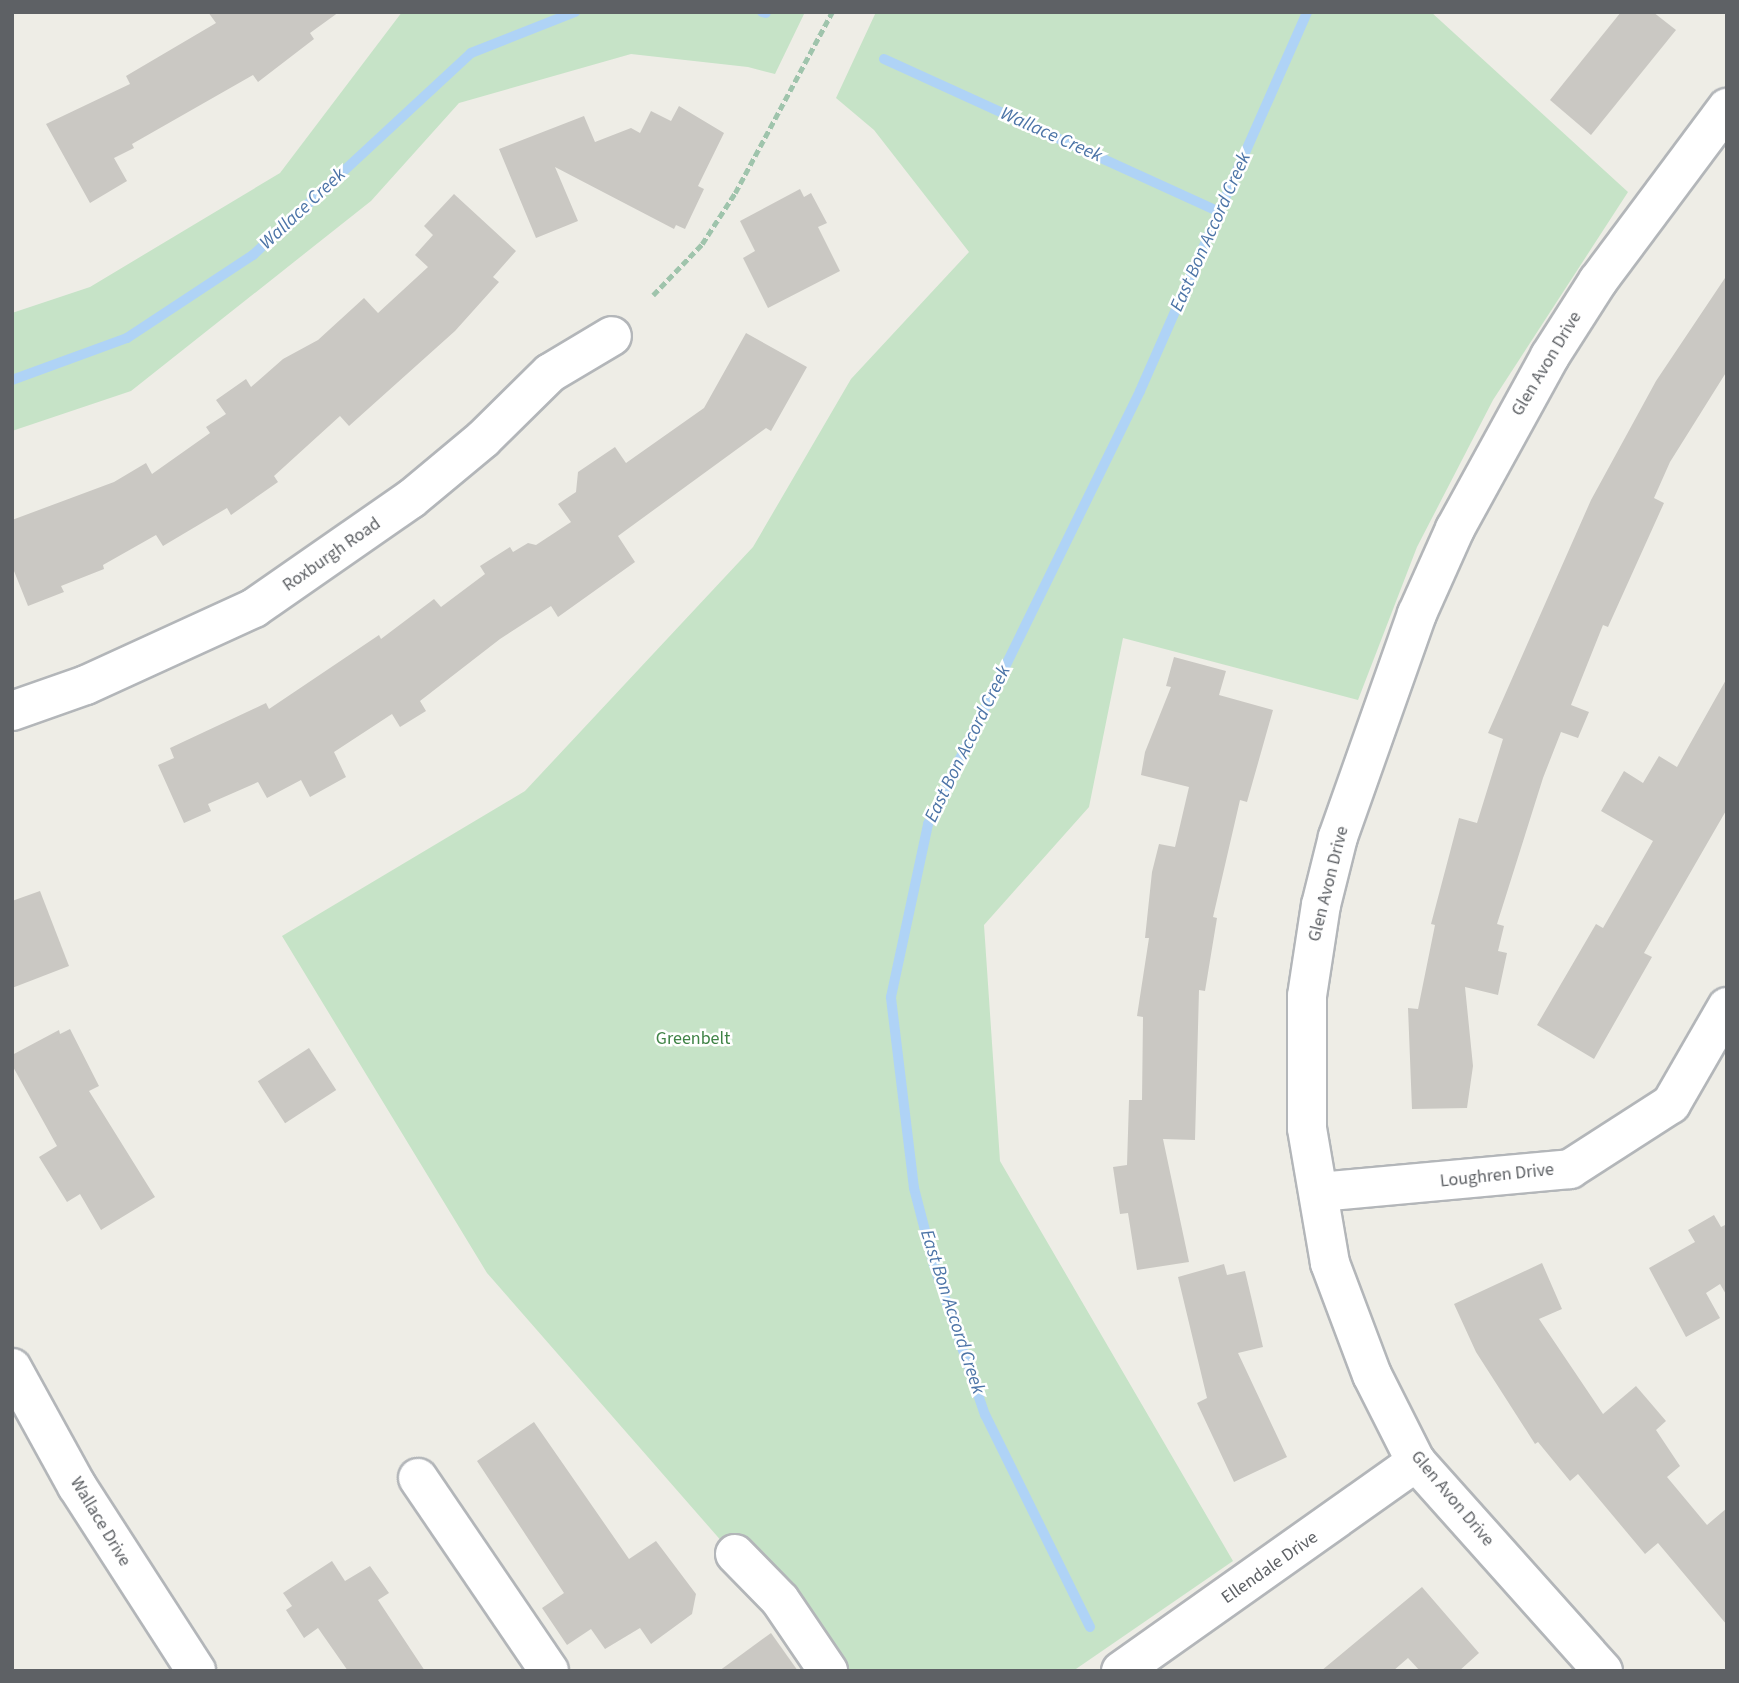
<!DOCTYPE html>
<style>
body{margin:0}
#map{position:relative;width:1739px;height:1683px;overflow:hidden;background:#eeede6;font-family:"Source Sans 3",sans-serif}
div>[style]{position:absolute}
.green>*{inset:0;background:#c6e3c7}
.stream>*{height:10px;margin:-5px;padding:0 5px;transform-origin:5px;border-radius:5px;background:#afd3f6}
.building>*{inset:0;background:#cac8c3;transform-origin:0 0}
.path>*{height:4.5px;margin-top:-2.25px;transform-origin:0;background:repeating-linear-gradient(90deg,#9fc4ac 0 7px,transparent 0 10.5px)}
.roads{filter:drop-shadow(2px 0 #b3b6b9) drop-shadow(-2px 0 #b3b6b9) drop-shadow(0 2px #b3b6b9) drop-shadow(0 -2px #b3b6b9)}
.minor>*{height:38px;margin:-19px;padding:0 19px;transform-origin:19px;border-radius:19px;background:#fff}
span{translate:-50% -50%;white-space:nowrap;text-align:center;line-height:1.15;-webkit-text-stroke:5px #fff;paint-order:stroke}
.street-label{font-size:18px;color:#5e6165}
.park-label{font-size:18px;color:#3f8346}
.water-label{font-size:19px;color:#4c74a7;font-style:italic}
.frame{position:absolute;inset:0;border:14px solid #5e6165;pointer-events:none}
</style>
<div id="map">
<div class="green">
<div style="clip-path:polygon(402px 12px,805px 12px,775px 74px,748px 67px,631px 54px,459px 103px,371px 201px,131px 391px,12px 431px,12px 313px,90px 287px,280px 173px)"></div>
<div style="clip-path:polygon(876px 12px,1431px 12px,1628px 192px,1493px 400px,1417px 547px,1358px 700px,1123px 638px,1089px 807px,984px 925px,1000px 1161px,1233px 1561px,1073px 1671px,835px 1671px,487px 1273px,282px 936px,525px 791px,753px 547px,851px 379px,969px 252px,874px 130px,836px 98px)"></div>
</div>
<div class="stream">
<div style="left:762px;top:12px;width:4px;rotate:14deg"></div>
<div style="left:884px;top:59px;width:367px;rotate:24.5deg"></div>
<div style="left:12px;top:380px;width:122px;rotate:-20.1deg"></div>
<div style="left:127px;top:338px;width:151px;rotate:-33.4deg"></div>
<div style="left:253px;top:255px;width:297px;rotate:-42.8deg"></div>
<div style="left:471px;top:53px;width:112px;rotate:-21.5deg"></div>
<div style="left:1090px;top:1627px;width:237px;rotate:-116.3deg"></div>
<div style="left:985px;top:1415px;width:158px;rotate:-108.8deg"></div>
<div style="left:934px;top:1265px;width:80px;rotate:-104.6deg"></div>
<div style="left:914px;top:1188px;width:192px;rotate:-96.9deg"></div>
<div style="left:891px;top:997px;width:177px;rotate:-77.9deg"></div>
<div style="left:928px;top:824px;width:482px;rotate:-63.9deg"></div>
<div style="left:1140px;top:391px;width:414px;rotate:-66.2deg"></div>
</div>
<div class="building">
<div style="clip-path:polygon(208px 12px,339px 12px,310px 33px,314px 39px,258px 82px,253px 75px,132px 144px,134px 148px,114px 158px,127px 181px,90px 203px,46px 124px,130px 84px,126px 76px,216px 23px)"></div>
<div style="clip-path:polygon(1621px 12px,1653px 12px,1676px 30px,1591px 135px,1550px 100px)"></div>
<div style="clip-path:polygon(679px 106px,724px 133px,698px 186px,704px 189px,685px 229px,676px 225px,674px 229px,555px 167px,578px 221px,536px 238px,499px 149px,584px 116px,595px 142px,631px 128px,640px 133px,651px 111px,671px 121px)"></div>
<div style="clip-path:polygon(800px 189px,804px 197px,811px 193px,827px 223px,818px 227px,840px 271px,768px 308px,743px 258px,755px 251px,740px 221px)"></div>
<div style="clip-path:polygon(454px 194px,516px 251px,493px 277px,499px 282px,455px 331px,349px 426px,340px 416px,274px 476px,278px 482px,231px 515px,227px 508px,163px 546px,156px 535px,103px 565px,104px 569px,61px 586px,64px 592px,28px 606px,12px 566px,12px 520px,114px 482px,146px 463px,152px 474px,210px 433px,206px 427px,226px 414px,216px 400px,246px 379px,251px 387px,283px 359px,318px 340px,364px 298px,378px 313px,428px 267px,415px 255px,433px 235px,424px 226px)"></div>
<div style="clip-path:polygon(1727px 275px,1727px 371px,1670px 462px,1654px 498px,1664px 503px,1608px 627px,1603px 625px,1571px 705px,1589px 712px,1578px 738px,1561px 732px,1543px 778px,1497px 924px,1504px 926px,1498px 951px,1507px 953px,1498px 995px,1465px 987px,1473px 1066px,1467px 1108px,1412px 1109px,1408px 1008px,1418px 1009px,1435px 925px,1431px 924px,1459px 818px,1477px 823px,1503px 739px,1488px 733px,1591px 500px,1656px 381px)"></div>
<div style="clip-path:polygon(746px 333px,807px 367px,771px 431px,766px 428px,618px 536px,635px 562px,558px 617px,551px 606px,500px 639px,420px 701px,426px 711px,400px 727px,392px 714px,334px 752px,346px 777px,310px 797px,301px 780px,267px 798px,258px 782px,208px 804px,211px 811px,184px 823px,158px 765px,174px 758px,170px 748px,266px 703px,269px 709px,379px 635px,381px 639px,434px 599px,441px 607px,485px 574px,480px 566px,510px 547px,513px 552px,528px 543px,536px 545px,571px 522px,558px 504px,576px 492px,578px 472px,615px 447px,626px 463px,704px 408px)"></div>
<div style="clip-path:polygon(1174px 657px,1226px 671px,1219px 695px,1273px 710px,1247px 802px,1240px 800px,1213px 917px,1217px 918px,1205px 991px,1199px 990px,1195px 1140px,1163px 1139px,1189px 1262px,1137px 1270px,1128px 1213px,1120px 1214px,1113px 1167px,1127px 1165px,1129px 1100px,1142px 1100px,1143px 1017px,1137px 1016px,1149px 938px,1145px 938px,1152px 872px,1159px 844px,1175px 847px,1189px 787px,1141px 775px,1145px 752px,1171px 687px,1166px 686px)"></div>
<div style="clip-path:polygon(1727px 678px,1727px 809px,1644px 953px,1652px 957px,1594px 1059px,1537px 1025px,1596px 924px,1603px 928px,1653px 841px,1601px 811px,1624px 771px,1643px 783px,1659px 756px,1677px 767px)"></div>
<div style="clip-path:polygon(40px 891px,69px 966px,12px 988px,12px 901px)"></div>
<div style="clip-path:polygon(70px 1029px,99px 1086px,89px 1091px,155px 1197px,101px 1230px,80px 1194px,67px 1202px,39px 1157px,57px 1146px,12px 1065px,12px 1055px,59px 1030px,60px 1034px)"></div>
<div style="left:309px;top:1048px;width:50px;height:61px;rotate:57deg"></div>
<div style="clip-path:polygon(1714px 1215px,1721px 1227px,1727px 1224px,1727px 1296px,1720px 1284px,1706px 1293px,1720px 1318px,1686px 1337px,1649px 1268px,1695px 1242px,1688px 1230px)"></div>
<div style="clip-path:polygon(1542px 1263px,1562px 1309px,1539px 1319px,1603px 1414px,1636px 1386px,1666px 1421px,1656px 1430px,1680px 1466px,1667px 1477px,1707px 1525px,1727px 1508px,1727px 1625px,1658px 1543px,1645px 1554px,1578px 1474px,1570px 1481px,1538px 1442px,1535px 1444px,1476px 1352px,1454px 1304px)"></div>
<div style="clip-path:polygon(1224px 1264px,1227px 1275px,1245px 1271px,1263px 1347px,1238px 1353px,1287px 1457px,1234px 1482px,1197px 1403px,1207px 1398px,1178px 1277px)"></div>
<div style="clip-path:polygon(534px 1422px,629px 1559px,656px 1541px,696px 1594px,692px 1614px,651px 1644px,640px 1628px,605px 1649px,591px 1629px,567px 1645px,542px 1608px,564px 1593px,477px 1461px)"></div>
<div style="clip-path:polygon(332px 1561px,345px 1581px,370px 1566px,389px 1593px,378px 1600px,425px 1671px,348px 1671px,318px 1628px,304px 1638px,286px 1610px,292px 1606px,283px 1593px)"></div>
<div style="clip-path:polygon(1422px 1587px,1479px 1653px,1459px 1671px,1420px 1671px,1408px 1658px,1393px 1671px,1321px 1671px)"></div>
<div style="clip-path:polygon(771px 1633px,798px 1671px,719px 1671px)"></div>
</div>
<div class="path">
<div style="left:653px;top:295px;width:71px;rotate:-46.1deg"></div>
<div style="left:702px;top:244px;width:61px;rotate:-57.1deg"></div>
<div style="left:735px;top:193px;width:205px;rotate:-61.8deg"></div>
</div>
<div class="roads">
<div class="minor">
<div style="left:12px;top:711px;width:78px;rotate:-19.4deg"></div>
<div style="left:86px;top:685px;width:185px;rotate:-24.6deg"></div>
<div style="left:254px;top:608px;width:191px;rotate:-34.8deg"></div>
<div style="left:411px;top:499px;width:94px;rotate:-39.8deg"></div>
<div style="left:483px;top:439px;width:94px;rotate:-44.6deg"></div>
<div style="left:550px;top:373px;width:72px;rotate:-30.8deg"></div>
<div style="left:1319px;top:1192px;width:252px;rotate:-5.2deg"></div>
<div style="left:1570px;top:1169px;width:120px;rotate:-32.8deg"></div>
<div style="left:1671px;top:1104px;width:112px;rotate:-60deg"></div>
<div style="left:12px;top:1368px;width:135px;rotate:61.2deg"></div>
<div style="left:77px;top:1486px;width:220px;rotate:57.2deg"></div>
<div style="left:418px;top:1478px;width:233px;rotate:55.8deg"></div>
<div style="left:735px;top:1554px;width:64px;rotate:45.6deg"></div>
<div style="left:780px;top:1600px;width:86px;rotate:55.9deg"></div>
<div style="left:1121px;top:1671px;width:362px;rotate:-35.3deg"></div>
<div style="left:1603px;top:1671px;width:280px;rotate:-131.8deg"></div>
<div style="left:1416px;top:1462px;width:97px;rotate:-116.8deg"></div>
<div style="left:1372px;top:1375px;width:120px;rotate:-110.6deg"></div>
<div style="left:1330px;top:1263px;width:137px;rotate:-99.7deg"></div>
<div style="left:1307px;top:1128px;width:132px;rotate:-90deg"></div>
<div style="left:1307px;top:996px;width:92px;rotate:-81.3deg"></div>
<div style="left:1321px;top:905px;width:70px;rotate:-76deg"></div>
<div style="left:1338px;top:837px;width:237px;rotate:-70.5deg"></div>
<div style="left:1417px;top:614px;width:93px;rotate:-65.9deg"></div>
<div style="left:1455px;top:529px;width:197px;rotate:-61.2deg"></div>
<div style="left:1550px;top:356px;width:89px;rotate:-57.4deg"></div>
<div style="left:1598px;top:281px;width:216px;rotate:-53.3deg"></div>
</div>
</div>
<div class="street-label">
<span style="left:1547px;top:364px;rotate:-59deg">Glen Avon Drive</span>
<span style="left:332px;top:555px;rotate:-35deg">Roxburgh Road</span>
<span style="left:1329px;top:884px;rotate:-76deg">Glen Avon Drive</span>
<span style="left:1497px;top:1176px;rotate:-6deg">Loughren Drive</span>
<span style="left:1452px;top:1499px;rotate:50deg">Glen Avon Drive</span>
<span style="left:100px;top:1522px;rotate:59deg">Wallace Drive</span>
<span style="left:1270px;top:1568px;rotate:-35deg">Ellendale Drive</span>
</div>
<div class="park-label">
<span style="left:693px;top:1039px">Greenbelt</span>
</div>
<div class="water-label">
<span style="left:1051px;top:135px;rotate:24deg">Wallace Creek</span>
<span style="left:303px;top:209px;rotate:-43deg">Wallace Creek</span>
<span style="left:1211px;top:232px;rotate:-66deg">East Bon Accord Creek</span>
<span style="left:968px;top:744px;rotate:-64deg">East Bon Accord Creek</span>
<span style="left:952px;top:1312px;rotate:72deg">East Bon Accord Creek</span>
</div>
<div class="frame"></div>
</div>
